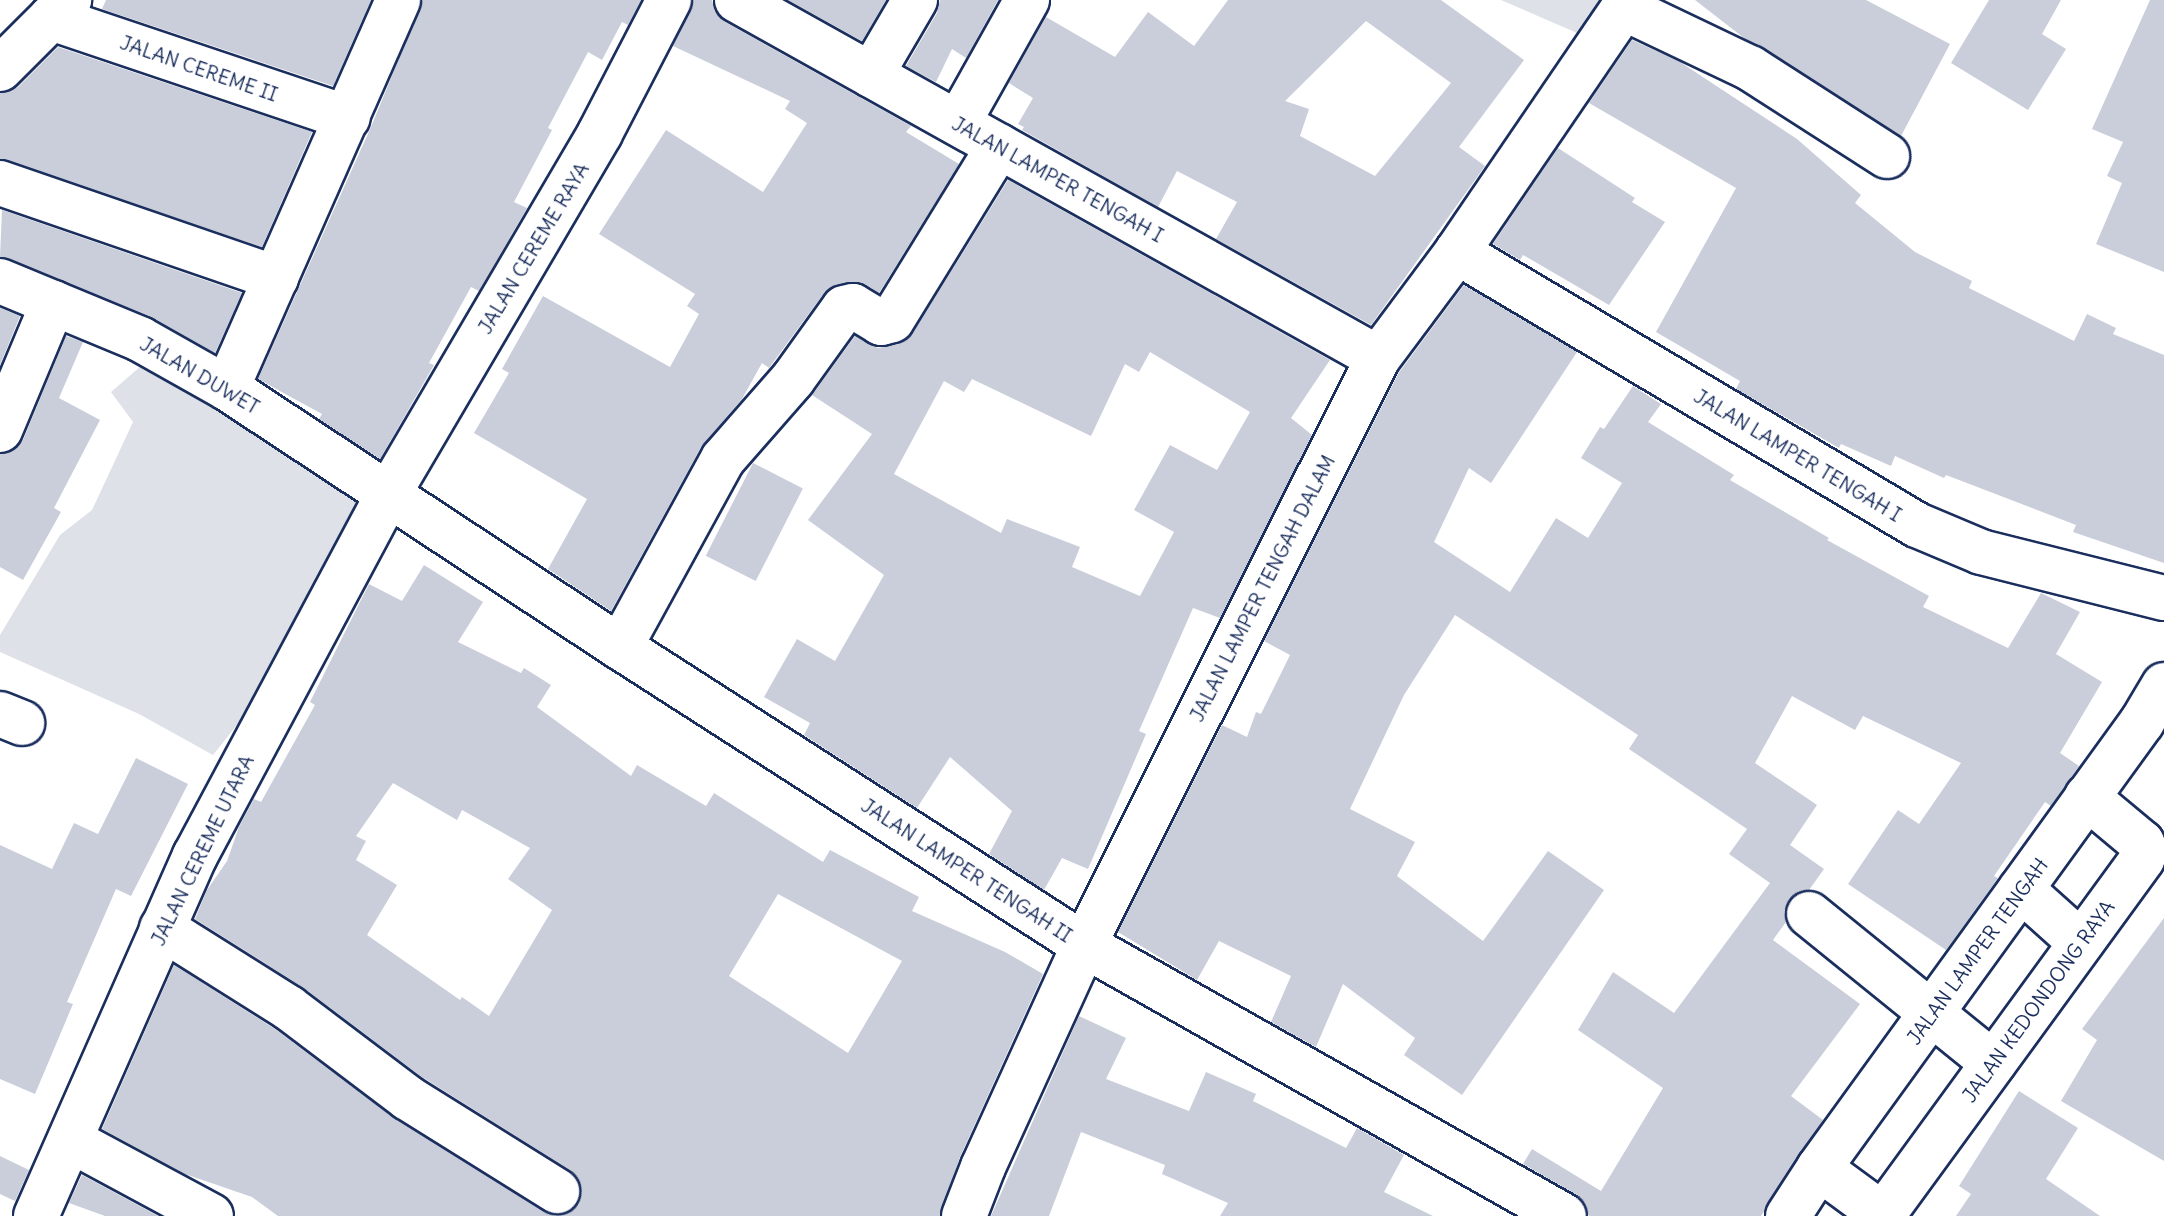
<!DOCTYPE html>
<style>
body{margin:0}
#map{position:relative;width:2164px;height:1216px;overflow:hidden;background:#fff;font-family:Delius,sans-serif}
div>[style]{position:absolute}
.green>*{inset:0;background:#dee1e7}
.building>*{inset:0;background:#caceda;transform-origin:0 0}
.roads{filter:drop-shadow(2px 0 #1b2f5e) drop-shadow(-2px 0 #1b2f5e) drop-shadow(0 2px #1b2f5e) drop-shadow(0 -2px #1b2f5e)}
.minor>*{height:44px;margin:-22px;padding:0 22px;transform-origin:22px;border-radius:22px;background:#fff}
.major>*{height:44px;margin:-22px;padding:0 22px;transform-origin:22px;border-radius:22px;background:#fff}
span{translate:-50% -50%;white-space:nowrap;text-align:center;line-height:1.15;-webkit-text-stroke:6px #fff;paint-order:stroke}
.street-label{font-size:20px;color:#1b2f5e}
</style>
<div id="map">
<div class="green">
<div style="clip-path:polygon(1501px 0,1607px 0,1584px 36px)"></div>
<div style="clip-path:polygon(149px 359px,372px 505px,264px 691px,213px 755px,139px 714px,0 652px,0 635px,60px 535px,92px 510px,133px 422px,111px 392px)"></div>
</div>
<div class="building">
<div style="clip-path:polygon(106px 0,371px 0,333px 86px,102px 9px)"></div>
<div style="clip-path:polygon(423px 0,641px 0,628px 25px,622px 22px,602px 60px,588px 52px,548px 128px,552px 130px,514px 202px,527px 208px,479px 291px,471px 287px,429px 363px,434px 365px,380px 459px,319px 419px,322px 414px,258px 379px,371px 127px)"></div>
<div style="clip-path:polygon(694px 0,712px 0,715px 12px,725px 22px,911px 126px,906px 132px,959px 164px,879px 293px,865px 284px,838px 284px,824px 293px,769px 368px,762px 363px,742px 399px,701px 447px,611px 611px,548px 569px,587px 499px,474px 433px,509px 373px,502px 369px,543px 296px,670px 367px,699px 314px,687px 306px,695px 294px,599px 234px,666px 130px,763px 192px,807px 123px,785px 109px,790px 101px,673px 46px)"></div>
<div style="clip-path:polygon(788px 0,886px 0,862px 41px)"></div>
<div style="clip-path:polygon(940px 0,998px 0,966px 58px,952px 49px,936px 82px,906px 66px,937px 13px)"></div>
<div style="clip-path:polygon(evenodd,1228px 0,1441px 0,1524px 60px,1459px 147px,1485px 166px,1371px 325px,1216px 239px,1237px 202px,1177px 171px,1158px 207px,1022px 130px,1024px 127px,1018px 124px,1033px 98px,1009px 83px,1046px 17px,1115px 57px,1148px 12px,1194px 46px,1228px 0,1366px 21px,1451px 83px,1375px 176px,1300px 136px,1309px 109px,1285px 101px,1366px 21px)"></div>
<div style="clip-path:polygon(1695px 0,1866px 0,1950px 44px,1901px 136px,1744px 38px)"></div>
<div style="clip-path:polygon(1989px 0,2061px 0,2042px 34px,2066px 49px,2028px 110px,1951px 63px)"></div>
<div style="clip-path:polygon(2150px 0,2164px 0,2164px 272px,2096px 244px,2122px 183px,2107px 176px,2123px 142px,2092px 129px)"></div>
<div style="clip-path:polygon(1632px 40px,1680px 62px,1797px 139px,1861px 195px,1855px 203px,1915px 252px,1972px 281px,1969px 288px,2074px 341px,2087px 314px,2116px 328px,2113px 334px,2164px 355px,2164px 563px,2073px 532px,2076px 525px,1946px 475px,1944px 478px,1895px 456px,1891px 466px,1841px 444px,1839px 448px,1736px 389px,1740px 381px,1656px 332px,1736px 188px,1589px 103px)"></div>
<div style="clip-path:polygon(58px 47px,312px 132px,262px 247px,0 159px,0 93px,18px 87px)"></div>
<div style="clip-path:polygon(1558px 148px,1635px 198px,1632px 202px,1665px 222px,1609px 305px,1523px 255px,1520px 260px,1493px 244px)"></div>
<div style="clip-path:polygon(evenodd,1008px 180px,1330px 360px,1291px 418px,1312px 435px,1220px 618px,1193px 608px,1139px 731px,1146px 734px,1088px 869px,1062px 858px,1044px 890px,989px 854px,1012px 811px,950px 757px,917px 808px,804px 735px,810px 723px,764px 697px,797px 639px,835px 661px,884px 575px,808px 520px,872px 434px,812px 395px,855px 336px,878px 348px,899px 344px,913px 333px,1008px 180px,1150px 352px,1250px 412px,1217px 470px,1170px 445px,1134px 510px,1174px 532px,1140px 596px,1072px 567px,1080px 547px,1007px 519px,1001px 533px,894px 474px,944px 381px,964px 392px,972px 379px,1091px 436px,1125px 364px,1139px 372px,1150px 352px)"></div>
<div style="clip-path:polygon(2px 210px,242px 293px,215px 353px,150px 316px,0 257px)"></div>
<div style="clip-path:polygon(1464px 285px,1577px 352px,1491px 483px,1469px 468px,1434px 542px,1510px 592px,1556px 518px,1588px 538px,1622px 483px,1581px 458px,1600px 427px,1604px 429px,1633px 386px,1661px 404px,1648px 422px,1734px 475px,1730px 480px,1829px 538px,1827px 540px,1929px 596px,1923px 607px,2008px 648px,2041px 593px,2080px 612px,2056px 654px,2102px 682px,2060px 753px,2079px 766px,2051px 806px,2045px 802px,1994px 876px,1998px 878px,1946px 950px,1848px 884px,1898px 810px,1919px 824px,1961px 763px,1863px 716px,1855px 730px,1792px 696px,1755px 763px,1817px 805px,1790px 845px,1824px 869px,1809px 890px,1799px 891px,1789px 899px,1784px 911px,1786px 922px,1773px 940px,1860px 1004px,1791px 1096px,1823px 1120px,1761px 1216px,1589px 1216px,1586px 1204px,1577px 1195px,1523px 1164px,1532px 1149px,1601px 1191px,1663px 1088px,1578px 1030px,1613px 972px,1674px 1013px,1770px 883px,1729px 854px,1747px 829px,1629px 749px,1638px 735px,1455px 615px,1404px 695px,1350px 809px,1415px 842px,1397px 876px,1483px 941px,1548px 851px,1604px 890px,1462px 1095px,1404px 1055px,1415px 1038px,1343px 984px,1316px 1047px,1271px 1022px,1291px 976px,1219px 941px,1197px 980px,1118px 932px,1222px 725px,1247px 737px,1256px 712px,1261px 714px,1290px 655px,1264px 641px,1398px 374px)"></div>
<div style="clip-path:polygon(0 308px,20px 316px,0 365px)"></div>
<div style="clip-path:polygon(66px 336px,83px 342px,59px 398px,100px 420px,54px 508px,61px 512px,23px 580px,0 567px,0 454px,14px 450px,23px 440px)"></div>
<div style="left:753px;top:463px;width:56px;height:104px;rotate:27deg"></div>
<div style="clip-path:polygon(evenodd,424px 565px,483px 602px,458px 642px,521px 673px,524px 668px,551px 685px,537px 707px,631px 776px,637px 765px,706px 806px,714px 793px,823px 862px,830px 850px,919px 897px,912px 911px,1005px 952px,1043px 974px,960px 1157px,940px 1216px,278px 1216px,252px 1197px,185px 1174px,102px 1129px,174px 965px,275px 1029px,395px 1119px,544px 1212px,555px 1216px,568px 1213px,579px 1204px,582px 1193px,579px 1180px,570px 1170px,422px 1077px,304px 988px,195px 919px,207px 890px,227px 861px,239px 827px,254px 799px,261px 802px,315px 705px,310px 702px,369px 584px,402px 601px,424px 565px,393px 783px,457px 820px,462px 810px,530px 848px,508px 879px,552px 910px,489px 1016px,462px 997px,460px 1000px,367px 935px,397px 885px,356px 860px,366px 841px,356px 836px,393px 783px,424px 565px,778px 894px,902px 961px,848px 1053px,729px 976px,778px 894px)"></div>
<div style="clip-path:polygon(136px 758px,188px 784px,131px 896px,116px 889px,67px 1002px,73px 1004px,35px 1094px,0 1079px,0 845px,52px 869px,74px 823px,98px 834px)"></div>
<div style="clip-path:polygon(2164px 918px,2164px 1161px,2061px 1101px,2097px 1040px,2082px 1029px)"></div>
<div style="clip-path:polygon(1079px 1016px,1126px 1038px,1106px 1079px,1189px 1111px,1206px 1072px,1256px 1094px,1253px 1101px,1346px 1148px,1357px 1128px,1404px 1155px,1384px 1192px,1433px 1216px,1220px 1216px,1228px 1203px,1162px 1174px,1165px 1165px,1081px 1132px,1049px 1216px,991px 1216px)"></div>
<div style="clip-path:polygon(2019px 1091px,2078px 1128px,2046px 1179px,2100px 1216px,1956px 1216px,1971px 1194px,1959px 1186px)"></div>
<div style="clip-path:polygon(0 1156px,29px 1170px,15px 1201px,0 1194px)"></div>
<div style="clip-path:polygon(82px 1175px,158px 1216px,105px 1216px,69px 1203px)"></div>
</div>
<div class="roads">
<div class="minor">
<div style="left:737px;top:0;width:734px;rotate:29.18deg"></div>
<div style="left:1624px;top:8px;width:140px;rotate:25.5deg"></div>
<div style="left:1750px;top:68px;width:163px;rotate:32.7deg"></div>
<div style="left:51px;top:18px;width:313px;rotate:18.6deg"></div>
<div style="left:0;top:69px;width:98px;rotate:-45deg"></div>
<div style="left:871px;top:75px;width:87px;rotate:-59.6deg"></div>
<div style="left:958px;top:123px;width:141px;rotate:-60.7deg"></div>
<div style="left:0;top:183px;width:292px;rotate:19deg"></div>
<div style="left:1457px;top:252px;width:535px;rotate:30.69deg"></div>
<div style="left:1917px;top:525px;width:69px;rotate:22.9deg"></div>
<div style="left:1981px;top:552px;width:189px;rotate:14.1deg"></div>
<div style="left:0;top:281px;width:152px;rotate:22.5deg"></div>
<div style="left:140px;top:339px;width:100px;rotate:29.4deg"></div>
<div style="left:227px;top:388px;width:471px;rotate:33.4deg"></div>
<div style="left:620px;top:647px;width:551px;rotate:32.71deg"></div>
<div style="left:1084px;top:945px;width:551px;rotate:29.45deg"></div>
<div style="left:227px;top:388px;width:424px;rotate:-66.2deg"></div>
<div style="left:0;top:430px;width:138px;rotate:-67.3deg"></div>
<div style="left:620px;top:647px;width:214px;rotate:-61.3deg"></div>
<div style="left:723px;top:459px;width:106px;rotate:-48.8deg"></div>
<div style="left:793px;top:379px;width:87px;rotate:-54.3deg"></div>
<div style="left:844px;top:308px;width:9px;rotate:-13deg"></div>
<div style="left:853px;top:306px;width:33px;rotate:31deg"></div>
<div style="left:881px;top:323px;width:11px;rotate:-15deg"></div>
<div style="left:892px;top:320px;width:204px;rotate:-58.4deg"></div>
<div style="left:0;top:714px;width:24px;rotate:22deg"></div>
<div style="left:2021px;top:889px;width:78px;rotate:41.9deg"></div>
<div style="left:1809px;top:914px;width:237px;rotate:39deg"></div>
<div style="left:162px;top:928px;width:150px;rotate:32.2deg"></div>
<div style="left:289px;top:1008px;width:149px;rotate:37.1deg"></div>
<div style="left:408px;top:1098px;width:176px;rotate:32deg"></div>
<div style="left:70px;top:1140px;width:160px;rotate:28.3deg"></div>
<div style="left:1819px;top:1168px;width:79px;rotate:36.3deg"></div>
<div style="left:36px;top:1216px;width:394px;rotate:-66.2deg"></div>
<div style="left:195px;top:856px;width:412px;rotate:-61.9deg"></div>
<div style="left:389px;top:493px;width:417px;rotate:-59.6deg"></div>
<div style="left:600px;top:133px;width:150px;rotate:-62.6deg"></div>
<div style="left:964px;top:1216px;width:53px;rotate:-68.8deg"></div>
<div style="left:983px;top:1167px;width:244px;rotate:-65.5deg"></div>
<div style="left:1084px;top:945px;width:657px;rotate:-63.4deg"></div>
<div style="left:1378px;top:358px;width:132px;rotate:-53.3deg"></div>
<div style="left:1457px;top:252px;width:305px;rotate:-55.7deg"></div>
<div style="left:1882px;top:1216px;width:442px;rotate:-53.9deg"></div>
<div style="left:2142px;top:859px;width:9px;rotate:-72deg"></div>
<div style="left:2145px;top:850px;width:8px;rotate:-113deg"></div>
<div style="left:2142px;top:843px;width:72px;rotate:-140.1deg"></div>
</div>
<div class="major">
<div style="left:1788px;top:1216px;width:57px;rotate:-57.1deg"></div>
<div style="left:1819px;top:1168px;width:551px;rotate:-54.09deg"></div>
<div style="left:2142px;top:722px;width:43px;rotate:-59.3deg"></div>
</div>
</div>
<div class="street-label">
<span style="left:199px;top:68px;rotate:19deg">JALAN CEREME II</span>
<span style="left:1058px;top:179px;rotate:29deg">JALAN LAMPER TENGAH I</span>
<span style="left:533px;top:248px;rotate:-59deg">JALAN CEREME RAYA</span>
<span style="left:200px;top:375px;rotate:30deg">JALAN DUWET</span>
<span style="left:1798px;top:455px;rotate:31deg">JALAN LAMPER TENGAH I</span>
<span style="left:1262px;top:588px;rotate:-63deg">JALAN LAMPER TENGAH DALAM</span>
<span style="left:202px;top:850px;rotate:-64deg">JALAN CEREME UTARA</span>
<span style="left:967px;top:870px;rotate:33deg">JALAN LAMPER TENGAH II</span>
<span style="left:1977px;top:951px;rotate:-54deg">JALAN LAMPER TENGAH</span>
<span style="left:2038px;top:1001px;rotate:-54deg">JALAN KEDONDONG RAYA</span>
</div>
</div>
